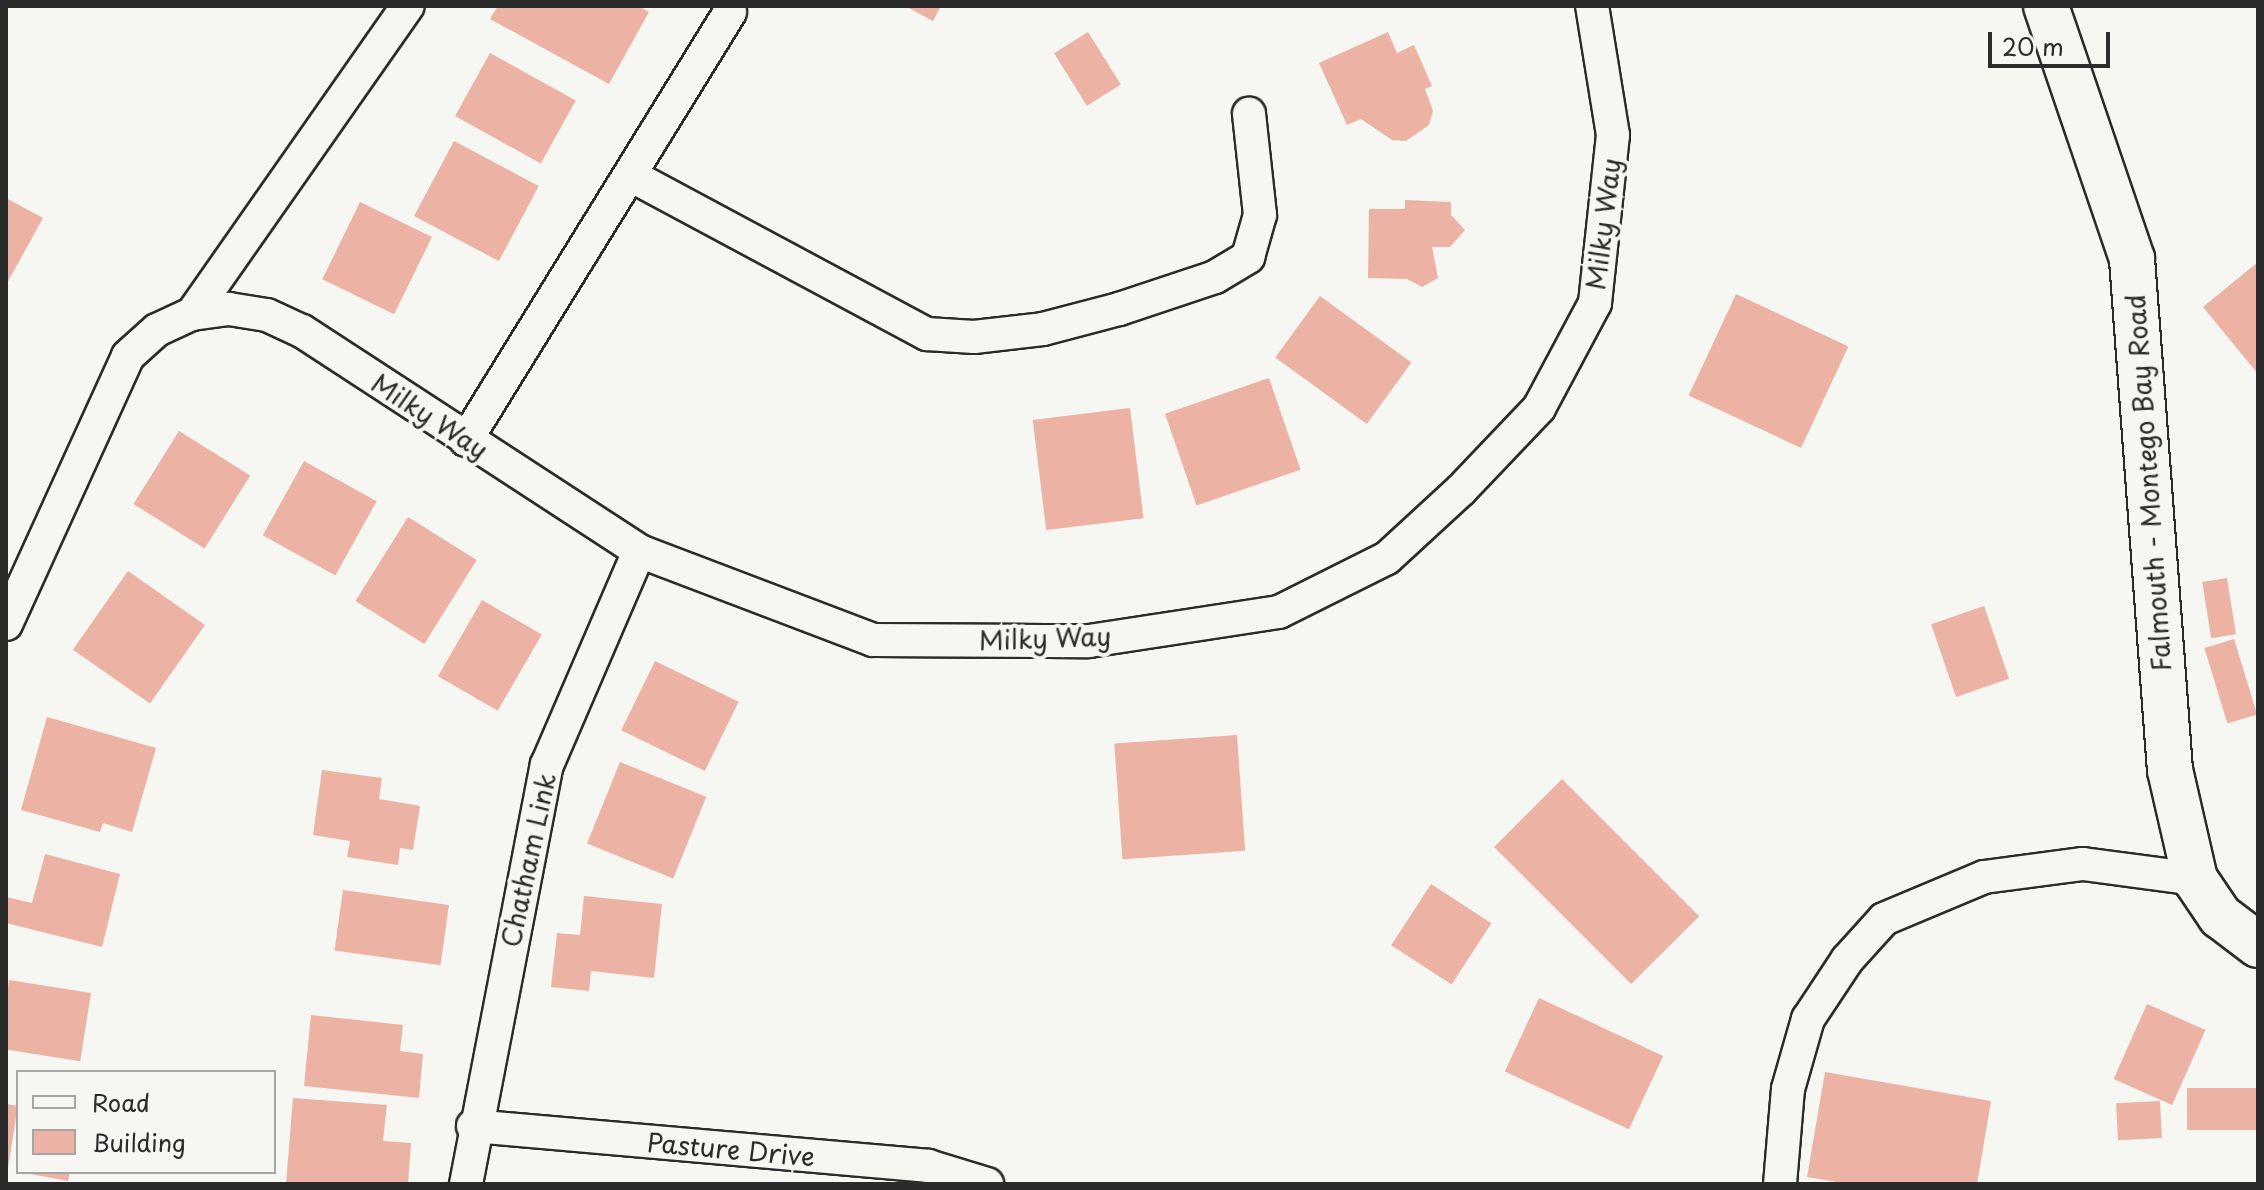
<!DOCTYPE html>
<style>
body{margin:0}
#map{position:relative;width:2264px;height:1190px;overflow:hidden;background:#f6f6f2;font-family:"Playpen Sans",sans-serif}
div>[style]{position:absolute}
.building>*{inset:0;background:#ecb3a4;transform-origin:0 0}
.roads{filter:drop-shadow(2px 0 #2b2b2b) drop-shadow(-2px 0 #2b2b2b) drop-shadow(0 2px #2b2b2b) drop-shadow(0 -2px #2b2b2b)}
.street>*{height:32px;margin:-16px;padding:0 16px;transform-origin:16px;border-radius:16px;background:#f6f6f2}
.secondary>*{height:44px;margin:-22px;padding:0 22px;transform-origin:22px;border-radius:22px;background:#f6f6f2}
span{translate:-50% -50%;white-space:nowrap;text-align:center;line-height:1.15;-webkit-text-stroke:8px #f6f6f2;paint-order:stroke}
.street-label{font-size:26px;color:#2b2b2b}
.frame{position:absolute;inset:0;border:8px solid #2b2b2b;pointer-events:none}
.legend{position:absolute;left:16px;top:1070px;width:260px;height:104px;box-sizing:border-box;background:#f6f6f2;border:2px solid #a5a5a2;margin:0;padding:10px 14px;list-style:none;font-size:24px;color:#2b2b2b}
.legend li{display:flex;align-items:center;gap:16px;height:40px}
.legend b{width:40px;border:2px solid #a5a5a2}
.scale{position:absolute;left:1988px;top:32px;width:122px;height:36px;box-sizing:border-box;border:4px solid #2b2b2b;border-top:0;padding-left:10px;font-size:24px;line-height:28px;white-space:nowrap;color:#2b2b2b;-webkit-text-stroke:6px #f6f6f2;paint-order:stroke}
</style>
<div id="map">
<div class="building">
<div style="clip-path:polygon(498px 6px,638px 6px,649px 12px,609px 84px,490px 19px)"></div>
<div style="clip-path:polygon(905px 6px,941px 6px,933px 21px)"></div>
<div style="left:1088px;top:32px;width:62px;height:40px;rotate:58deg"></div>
<div style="clip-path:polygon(1388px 32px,1397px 53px,1414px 45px,1432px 86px,1425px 89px,1433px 111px,1429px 125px,1406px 141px,1392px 140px,1361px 119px,1347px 125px,1319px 63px)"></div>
<div style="left:490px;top:53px;width:98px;height:72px;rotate:29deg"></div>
<div style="left:454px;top:141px;width:96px;height:85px;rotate:28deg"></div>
<div style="clip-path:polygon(6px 198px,43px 218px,6px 285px)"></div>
<div style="clip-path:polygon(1405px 200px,1451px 202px,1451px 215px,1465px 230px,1450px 247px,1432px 247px,1438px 278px,1422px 287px,1407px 279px,1368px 278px,1369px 209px,1405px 209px)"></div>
<div style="left:360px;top:202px;width:80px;height:86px;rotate:26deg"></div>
<div style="clip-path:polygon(2258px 262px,2258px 374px,2203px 307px)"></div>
<div style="left:1736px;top:294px;width:124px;height:112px;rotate:25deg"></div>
<div style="left:1320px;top:296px;width:113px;height:76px;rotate:36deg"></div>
<div style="left:1269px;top:378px;width:97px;height:110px;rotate:71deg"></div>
<div style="left:1130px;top:408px;width:111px;height:98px;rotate:83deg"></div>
<div style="left:179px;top:431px;width:84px;height:86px;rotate:32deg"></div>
<div style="left:304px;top:461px;width:83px;height:85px;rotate:29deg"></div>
<div style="left:408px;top:517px;width:81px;height:99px;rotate:32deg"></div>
<div style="left:128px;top:571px;width:94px;height:96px;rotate:35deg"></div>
<div style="left:2227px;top:578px;width:57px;height:25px;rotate:81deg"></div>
<div style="left:482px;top:600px;width:69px;height:88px;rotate:30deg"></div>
<div style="left:1984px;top:606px;width:77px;height:56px;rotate:71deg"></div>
<div style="left:2234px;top:639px;width:79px;height:31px;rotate:73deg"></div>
<div style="left:655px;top:661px;width:93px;height:77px;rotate:26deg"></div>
<div style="clip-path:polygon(47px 717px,156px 748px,132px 832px,103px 823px,100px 832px,21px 810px)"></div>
<div style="left:1237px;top:735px;width:116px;height:123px;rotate:86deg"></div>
<div style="left:620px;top:762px;width:93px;height:88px;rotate:22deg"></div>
<div style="clip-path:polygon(322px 770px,382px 778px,379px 799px,420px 806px,413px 850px,400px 848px,398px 865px,347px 857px,350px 841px,313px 835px)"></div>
<div style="left:1562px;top:779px;width:194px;height:96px;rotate:45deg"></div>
<div style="clip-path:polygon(45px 854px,120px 874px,102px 947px,6px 923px,6px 897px,32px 903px)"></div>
<div style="left:1431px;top:884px;width:72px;height:73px;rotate:33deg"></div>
<div style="left:343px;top:890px;width:107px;height:61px;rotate:8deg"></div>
<div style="clip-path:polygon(584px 896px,662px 904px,654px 978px,591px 971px,589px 991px,551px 987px,557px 933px,580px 935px)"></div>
<div style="left:9px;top:980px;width:83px;height:69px;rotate:9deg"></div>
<div style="left:1539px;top:998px;width:137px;height:81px;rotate:25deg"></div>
<div style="left:2147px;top:1004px;width:64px;height:82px;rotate:24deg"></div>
<div style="clip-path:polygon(311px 1015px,403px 1025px,400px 1051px,423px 1054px,419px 1098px,304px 1086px)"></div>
<div style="clip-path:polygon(1825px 1072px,1991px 1101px,1977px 1184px,1849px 1184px,1807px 1177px)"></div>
<div style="left:2258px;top:1088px;width:42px;height:71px;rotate:90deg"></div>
<div style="clip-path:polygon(293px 1098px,387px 1105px,383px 1141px,411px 1143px,408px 1184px,286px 1184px)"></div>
<div style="left:2160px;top:1101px;width:37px;height:44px;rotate:87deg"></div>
<div style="left:6px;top:1104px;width:12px;height:68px;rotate:9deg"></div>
<div style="clip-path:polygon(20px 1172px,70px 1172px,68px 1181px)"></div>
</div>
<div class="roads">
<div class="street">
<div style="left:630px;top:175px;width:337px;rotate:28.2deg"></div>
<div style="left:927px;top:334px;width:47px;rotate:3.7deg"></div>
<div style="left:974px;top:337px;width:69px;rotate:-6.6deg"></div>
<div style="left:1043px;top:329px;width:79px;rotate:-14.7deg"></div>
<div style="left:1119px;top:309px;width:101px;rotate:-18.4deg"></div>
<div style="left:1215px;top:277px;width:39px;rotate:-31deg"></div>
<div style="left:1248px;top:257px;width:44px;rotate:-74.1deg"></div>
<div style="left:1260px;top:215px;width:102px;rotate:-96.2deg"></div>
<div style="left:192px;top:314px;width:376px;rotate:-55deg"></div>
<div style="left:466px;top:440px;width:503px;rotate:-58.33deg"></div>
<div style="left:6px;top:624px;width:294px;rotate:-65.5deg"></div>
<div style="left:128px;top:356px;width:39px;rotate:-42deg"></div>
<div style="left:157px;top:330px;width:38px;rotate:-25deg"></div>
<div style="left:192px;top:314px;width:37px;rotate:-8deg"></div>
<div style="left:229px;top:309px;width:38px;rotate:9deg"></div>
<div style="left:267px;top:315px;width:38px;rotate:25deg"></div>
<div style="left:302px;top:331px;width:402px;rotate:33.1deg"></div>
<div style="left:639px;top:551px;width:250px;rotate:20.8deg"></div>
<div style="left:873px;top:640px;width:216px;rotate:0.3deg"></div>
<div style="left:1089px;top:641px;width:192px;rotate:-8.7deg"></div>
<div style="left:1279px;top:612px;width:121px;rotate:-26.6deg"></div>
<div style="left:1387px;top:558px;width:100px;rotate:-42.6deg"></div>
<div style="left:1461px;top:490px;width:113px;rotate:-46.4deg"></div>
<div style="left:1539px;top:408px;width:119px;rotate:-61.9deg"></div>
<div style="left:1595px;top:303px;width:169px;rotate:-83.9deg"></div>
<div style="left:1613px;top:135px;width:131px;rotate:-99.2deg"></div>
<div style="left:473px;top:1126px;width:457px;rotate:5deg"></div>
<div style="left:928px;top:1166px;width:62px;rotate:17deg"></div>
<div style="left:466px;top:1184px;width:427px;rotate:-79.1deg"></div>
<div style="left:547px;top:765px;width:233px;rotate:-66.7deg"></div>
<div style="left:1780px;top:1184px;width:95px;rotate:-85.2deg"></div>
<div style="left:1788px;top:1089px;width:73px;rotate:-74.1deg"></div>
<div style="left:1808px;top:1019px;width:71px;rotate:-56.5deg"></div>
<div style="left:1847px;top:960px;width:55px;rotate:-47.9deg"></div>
<div style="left:1884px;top:919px;width:108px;rotate:-22.8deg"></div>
<div style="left:1984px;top:877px;width:100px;rotate:-7.5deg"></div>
<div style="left:2083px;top:864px;width:113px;rotate:7.6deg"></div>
</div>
<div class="secondary">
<div style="left:2046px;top:6px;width:267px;rotate:71.2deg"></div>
<div style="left:2132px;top:259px;width:512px;rotate:85.75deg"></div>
<div style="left:2170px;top:770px;width:112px;rotate:77.1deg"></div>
<div style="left:2195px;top:879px;width:45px;rotate:56deg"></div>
<div style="left:2220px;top:916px;width:48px;rotate:37.3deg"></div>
</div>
</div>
<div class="street-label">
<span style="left:1603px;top:224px;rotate:-83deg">Milky Way</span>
<span style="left:430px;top:416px;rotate:33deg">Milky Way</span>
<span style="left:2148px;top:483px;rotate:-94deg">Falmouth - Montego Bay Road</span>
<span style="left:1045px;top:638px;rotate:-2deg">Milky Way</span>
<span style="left:528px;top:860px;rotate:-78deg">Chatham Link</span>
<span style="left:731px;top:1149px;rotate:5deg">Pasture Drive</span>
</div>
<div class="frame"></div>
<ul class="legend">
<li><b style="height:10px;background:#f6f6f2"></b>Road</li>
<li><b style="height:22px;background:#ecb3a4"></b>Building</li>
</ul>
<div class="scale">20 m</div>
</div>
